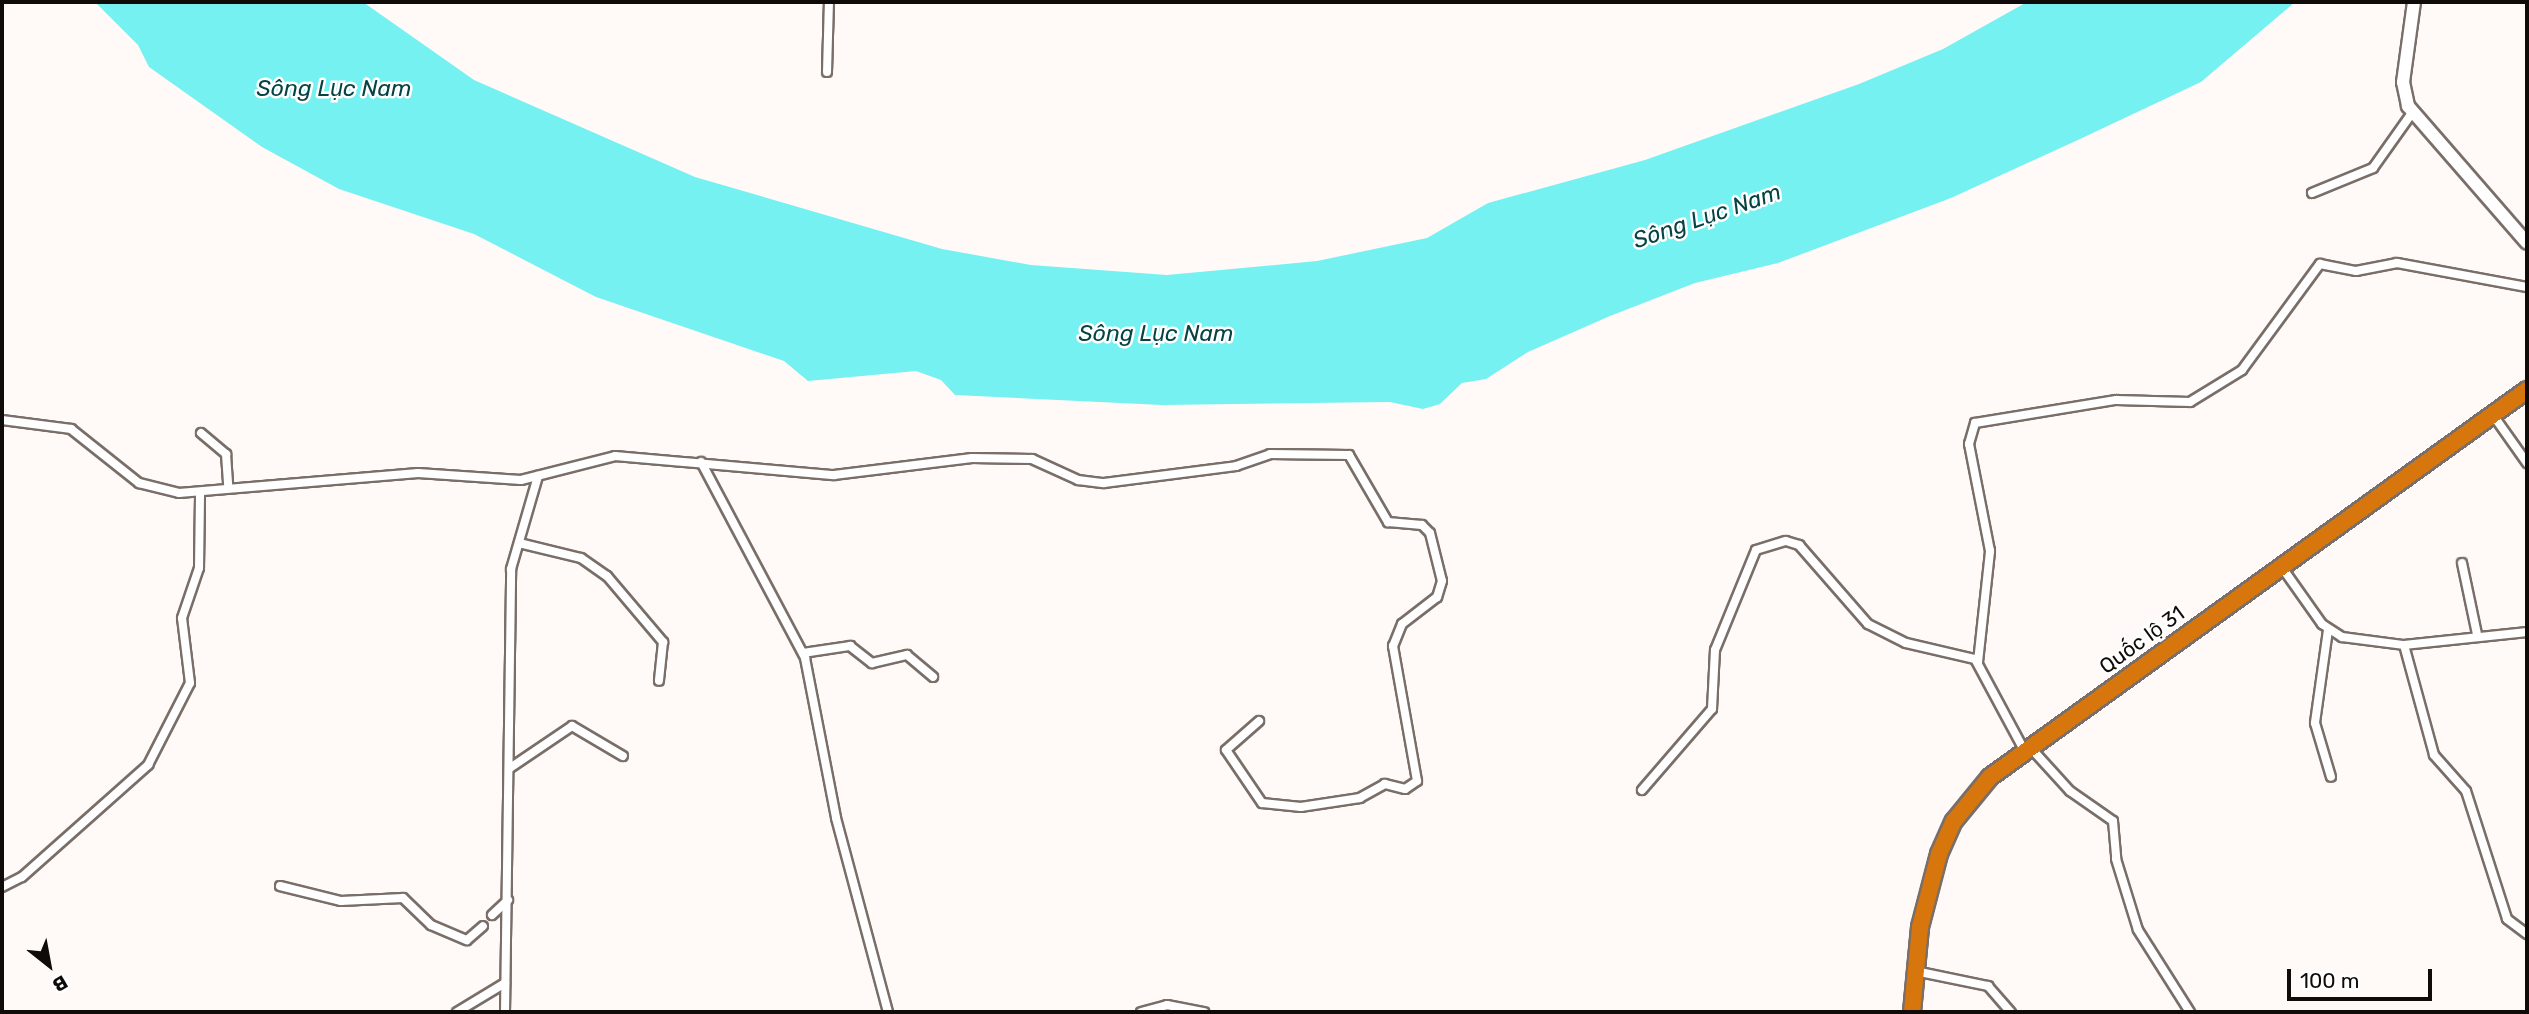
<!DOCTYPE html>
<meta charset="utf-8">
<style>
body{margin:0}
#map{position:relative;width:2529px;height:1014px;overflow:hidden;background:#fffaf7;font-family:Rubik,sans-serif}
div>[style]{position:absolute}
.water>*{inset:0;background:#75f1f2}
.roads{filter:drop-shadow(2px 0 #796e68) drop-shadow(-2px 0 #796e68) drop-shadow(0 2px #796e68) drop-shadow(0 -2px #796e68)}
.street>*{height:8px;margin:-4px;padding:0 4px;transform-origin:4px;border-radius:4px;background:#fff}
.secondary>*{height:12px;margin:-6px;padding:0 6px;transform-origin:6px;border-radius:6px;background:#fff}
.highway>*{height:16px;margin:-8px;padding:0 8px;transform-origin:8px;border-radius:8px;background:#d8760e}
span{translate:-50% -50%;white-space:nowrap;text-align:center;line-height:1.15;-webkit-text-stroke:5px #fff;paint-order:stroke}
.street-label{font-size:21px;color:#0f0b09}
.water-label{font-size:23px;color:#074344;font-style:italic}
.frame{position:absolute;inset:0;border:4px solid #0f0b09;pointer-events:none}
.north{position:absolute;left:14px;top:930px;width:70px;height:70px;-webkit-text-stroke:5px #fff;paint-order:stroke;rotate:149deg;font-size:19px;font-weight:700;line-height:28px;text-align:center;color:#0f0b09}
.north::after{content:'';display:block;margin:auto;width:24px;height:32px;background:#0f0b09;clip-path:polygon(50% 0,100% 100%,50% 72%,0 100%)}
.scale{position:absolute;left:2287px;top:969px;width:145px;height:32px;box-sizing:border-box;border:4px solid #0f0b09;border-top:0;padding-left:9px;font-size:21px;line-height:24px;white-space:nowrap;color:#0f0b09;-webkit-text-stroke:5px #fff;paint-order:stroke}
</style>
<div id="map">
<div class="water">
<div style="clip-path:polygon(95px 2px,363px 2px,474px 80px,695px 177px,942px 249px,1031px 265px,1167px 275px,1317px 261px,1427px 238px,1488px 203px,1645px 160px,1859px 84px,1943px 49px,2027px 2px,2295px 2px,2201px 82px,2080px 139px,1951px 198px,1778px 263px,1695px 283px,1610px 316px,1528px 352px,1486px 379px,1462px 383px,1440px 404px,1423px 409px,1390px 402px,1162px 405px,955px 395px,941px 380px,916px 371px,808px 381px,784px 361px,596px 297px,474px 234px,339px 189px,262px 147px,149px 67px,138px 45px)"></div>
</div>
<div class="roads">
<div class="street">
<div style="left:827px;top:72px;width:70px;rotate:-88.4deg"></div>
<div style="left:2312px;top:193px;width:66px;rotate:-22.3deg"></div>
<div style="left:2373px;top:168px;width:67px;rotate:-54.7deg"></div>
<div style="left:2493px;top:415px;width:59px;rotate:54.7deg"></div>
<div style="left:2px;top:420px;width:70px;rotate:7.4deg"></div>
<div style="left:71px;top:429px;width:87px;rotate:38.5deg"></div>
<div style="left:139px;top:483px;width:41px;rotate:14deg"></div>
<div style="left:179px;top:493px;width:240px;rotate:-4.8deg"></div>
<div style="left:418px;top:473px;width:103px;rotate:3.9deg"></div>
<div style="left:521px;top:480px;width:97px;rotate:-14.3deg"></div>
<div style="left:615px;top:456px;width:220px;rotate:5deg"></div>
<div style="left:834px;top:475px;width:139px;rotate:-7deg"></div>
<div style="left:972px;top:458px;width:60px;rotate:1deg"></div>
<div style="left:1032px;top:459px;width:51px;rotate:24.5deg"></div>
<div style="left:1078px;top:480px;width:26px;rotate:7deg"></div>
<div style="left:1104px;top:483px;width:133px;rotate:-7.3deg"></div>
<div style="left:1236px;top:466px;width:36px;rotate:-19deg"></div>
<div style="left:1270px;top:454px;width:79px;rotate:0.7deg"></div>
<div style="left:1349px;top:455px;width:78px;rotate:59.8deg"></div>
<div style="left:1388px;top:522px;width:34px;rotate:5deg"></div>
<div style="left:1422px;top:525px;width:11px;rotate:45deg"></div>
<div style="left:1430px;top:533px;width:49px;rotate:76deg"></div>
<div style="left:1442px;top:581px;width:17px;rotate:107deg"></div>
<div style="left:1437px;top:597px;width:44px;rotate:142.4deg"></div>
<div style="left:1402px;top:624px;width:24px;rotate:112deg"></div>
<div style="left:1393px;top:646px;width:137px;rotate:79.9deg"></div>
<div style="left:1417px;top:781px;width:14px;rotate:146deg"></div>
<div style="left:1405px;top:789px;width:21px;rotate:-166deg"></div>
<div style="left:1385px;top:784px;width:29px;rotate:151deg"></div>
<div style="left:1360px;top:798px;width:60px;rotate:171.3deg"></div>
<div style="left:1301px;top:807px;width:39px;rotate:-174deg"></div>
<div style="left:1262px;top:803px;width:64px;rotate:-124.2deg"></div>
<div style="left:1226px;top:750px;width:44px;rotate:-41.3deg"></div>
<div style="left:201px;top:433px;width:33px;rotate:40deg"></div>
<div style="left:226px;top:454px;width:32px;rotate:86deg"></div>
<div style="left:701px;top:462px;width:222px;rotate:62deg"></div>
<div style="left:805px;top:658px;width:163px;rotate:79deg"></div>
<div style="left:836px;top:818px;width:201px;rotate:75deg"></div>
<div style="left:519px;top:543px;width:64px;rotate:13.6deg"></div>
<div style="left:581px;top:558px;width:32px;rotate:35deg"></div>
<div style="left:607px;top:576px;width:87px;rotate:49.7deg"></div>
<div style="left:663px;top:642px;width:39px;rotate:96deg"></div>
<div style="left:2462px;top:563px;width:73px;rotate:78.1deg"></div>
<div style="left:2281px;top:566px;width:71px;rotate:54.7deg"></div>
<div style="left:2322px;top:624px;width:24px;rotate:33deg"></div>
<div style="left:2342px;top:637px;width:63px;rotate:7.4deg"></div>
<div style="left:2404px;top:645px;width:124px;rotate:-6deg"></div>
<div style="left:2328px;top:630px;width:94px;rotate:98deg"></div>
<div style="left:2315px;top:723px;width:56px;rotate:73.5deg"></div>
<div style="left:2404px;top:645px;width:114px;rotate:74.7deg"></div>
<div style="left:2434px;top:755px;width:48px;rotate:48.4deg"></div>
<div style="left:2466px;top:791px;width:134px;rotate:72.2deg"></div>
<div style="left:2507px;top:919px;width:25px;rotate:37deg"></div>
<div style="left:803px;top:653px;width:48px;rotate:-8.5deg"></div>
<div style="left:850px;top:646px;width:28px;rotate:38deg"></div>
<div style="left:872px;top:663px;width:36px;rotate:-13deg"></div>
<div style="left:907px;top:655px;width:34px;rotate:40deg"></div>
<div style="left:1978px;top:662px;width:112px;rotate:-83.8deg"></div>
<div style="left:1990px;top:551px;width:109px;rotate:-101.1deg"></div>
<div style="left:1969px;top:444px;width:22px;rotate:-74deg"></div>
<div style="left:1975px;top:423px;width:143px;rotate:-9.3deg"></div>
<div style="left:2116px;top:400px;width:74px;rotate:1.5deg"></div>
<div style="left:2190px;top:402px;width:61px;rotate:-31.6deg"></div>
<div style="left:2242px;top:370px;width:132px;rotate:-53.7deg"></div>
<div style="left:2320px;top:264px;width:37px;rotate:11deg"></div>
<div style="left:2356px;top:271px;width:42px;rotate:-11deg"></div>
<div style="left:2397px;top:263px;width:132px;rotate:10.5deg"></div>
<div style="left:2029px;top:746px;width:61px;rotate:47.7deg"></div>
<div style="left:2070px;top:791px;width:52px;rotate:34.9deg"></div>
<div style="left:2113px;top:821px;width:38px;rotate:85deg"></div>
<div style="left:2116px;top:859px;width:74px;rotate:72.8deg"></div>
<div style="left:2138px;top:930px;width:97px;rotate:57.6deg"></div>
<div style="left:510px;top:768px;width:75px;rotate:-34.1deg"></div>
<div style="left:572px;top:726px;width:59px;rotate:30.5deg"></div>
<div style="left:1642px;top:790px;width:107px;rotate:-49.2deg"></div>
<div style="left:1712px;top:709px;width:59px;rotate:-87.1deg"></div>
<div style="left:1715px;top:650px;width:108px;rotate:-67.7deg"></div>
<div style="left:1756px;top:550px;width:31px;rotate:-17deg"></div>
<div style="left:1786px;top:541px;width:14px;rotate:17deg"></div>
<div style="left:1799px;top:545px;width:105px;rotate:48.9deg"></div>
<div style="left:1868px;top:624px;width:42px;rotate:26.6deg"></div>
<div style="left:1906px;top:643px;width:71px;rotate:13.1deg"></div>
<div style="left:1975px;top:659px;width:103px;rotate:61.7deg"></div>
<div style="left:280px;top:886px;width:63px;rotate:13.8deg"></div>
<div style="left:341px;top:901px;width:62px;rotate:-2.8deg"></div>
<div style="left:403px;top:898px;width:39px;rotate:44deg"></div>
<div style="left:431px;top:925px;width:39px;rotate:23deg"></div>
<div style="left:467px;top:940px;width:21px;rotate:-41deg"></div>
<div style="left:2px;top:887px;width:22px;rotate:-27deg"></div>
<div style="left:22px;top:877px;width:169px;rotate:-41.6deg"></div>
<div style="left:148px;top:765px;width:92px;rotate:-62.9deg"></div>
<div style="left:190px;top:683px;width:65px;rotate:-97deg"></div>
<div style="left:182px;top:618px;width:53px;rotate:-71.2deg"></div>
<div style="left:199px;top:568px;width:75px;rotate:-89.2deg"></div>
<div style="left:492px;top:915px;width:22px;rotate:-43deg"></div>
<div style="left:1915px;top:971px;width:75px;rotate:11.6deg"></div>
<div style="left:1988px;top:986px;width:35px;rotate:49deg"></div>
<div style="left:457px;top:1012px;width:56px;rotate:-31.1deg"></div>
<div style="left:505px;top:1012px;width:443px;rotate:-89.2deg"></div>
<div style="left:511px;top:569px;width:97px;rotate:-73.8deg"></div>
<div style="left:1141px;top:1012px;width:27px;rotate:-15deg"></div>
<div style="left:1167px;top:1005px;width:38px;rotate:11deg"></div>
</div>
<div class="secondary">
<div style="left:2414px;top:2px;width:81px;rotate:97.8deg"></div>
<div style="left:2403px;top:82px;width:25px;rotate:78deg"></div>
<div style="left:2408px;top:106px;width:181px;rotate:49deg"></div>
</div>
<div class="highway">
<div style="left:1912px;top:1012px;width:85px;rotate:-84.6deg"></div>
<div style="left:1920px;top:927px;width:75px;rotate:-75.4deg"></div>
<div style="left:1939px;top:854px;width:36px;rotate:-66deg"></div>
<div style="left:1954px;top:821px;width:57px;rotate:-50.7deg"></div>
<div style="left:1990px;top:777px;width:662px;rotate:-35.78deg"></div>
</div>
</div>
<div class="street-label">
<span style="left:2142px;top:640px;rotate:-36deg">Quốc lộ 31</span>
</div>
<div class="water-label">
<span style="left:334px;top:88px">Sông Lục Nam</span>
<span style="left:1707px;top:216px;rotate:-19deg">Sông Lục Nam</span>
<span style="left:1156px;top:333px">Sông Lục Nam</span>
</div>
<div class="frame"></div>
<div class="north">B</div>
<div class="scale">100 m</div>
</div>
